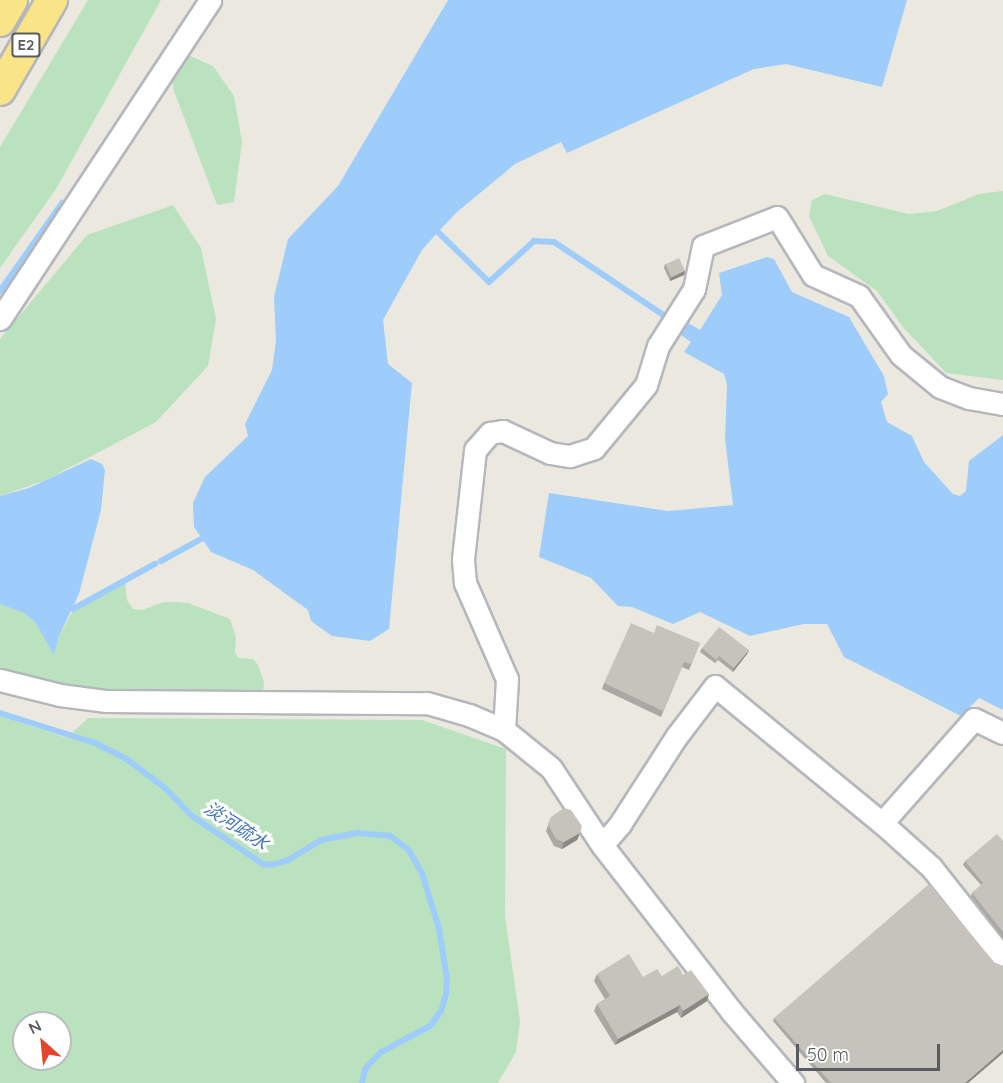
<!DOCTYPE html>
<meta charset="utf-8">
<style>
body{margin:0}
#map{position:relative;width:1003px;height:1083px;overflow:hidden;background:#ebe9df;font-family:Quicksand,"Noto Sans JP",sans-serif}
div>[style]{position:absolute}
.green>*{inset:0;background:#bbe2be}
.water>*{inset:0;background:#9ecdfc}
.stream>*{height:6px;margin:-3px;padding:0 3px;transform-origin:3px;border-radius:3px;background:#9ecdfc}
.roads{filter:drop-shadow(2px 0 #b5b7bc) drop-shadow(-2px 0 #b5b7bc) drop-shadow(0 2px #b5b7bc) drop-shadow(0 -2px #b5b7bc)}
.minor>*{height:21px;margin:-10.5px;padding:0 10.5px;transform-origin:10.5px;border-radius:10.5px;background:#fff}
.highway>*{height:30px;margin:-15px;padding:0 15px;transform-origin:15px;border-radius:15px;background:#f9e487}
.wall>*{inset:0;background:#aaa8a2}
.shaded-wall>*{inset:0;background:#8b8884}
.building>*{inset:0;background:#c6c3bc;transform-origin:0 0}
span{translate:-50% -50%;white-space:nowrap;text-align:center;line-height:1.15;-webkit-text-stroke:6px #fff;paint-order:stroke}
.shield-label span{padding:2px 4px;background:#fff;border:2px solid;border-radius:4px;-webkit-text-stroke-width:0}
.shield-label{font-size:15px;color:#585b60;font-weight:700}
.water-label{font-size:18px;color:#4276be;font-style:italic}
.north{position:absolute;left:12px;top:1011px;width:60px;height:60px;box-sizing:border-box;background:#fff;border:2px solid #bcbdbf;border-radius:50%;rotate:333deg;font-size:16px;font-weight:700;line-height:24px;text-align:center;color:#585b60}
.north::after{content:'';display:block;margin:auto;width:21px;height:27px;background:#e3462d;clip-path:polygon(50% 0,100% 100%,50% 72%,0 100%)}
.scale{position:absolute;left:796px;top:1044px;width:144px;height:27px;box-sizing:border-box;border:3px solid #585b60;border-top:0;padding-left:8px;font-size:18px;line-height:21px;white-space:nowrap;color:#585b60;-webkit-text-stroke:4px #fff;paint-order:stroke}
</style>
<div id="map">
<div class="green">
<div style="clip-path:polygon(88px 0,161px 0,56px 189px,0 268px,0 147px)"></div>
<div style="clip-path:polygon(188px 55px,213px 66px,234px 96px,242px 142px,234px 202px,217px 205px,174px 91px,171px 76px,176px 61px)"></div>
<div style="clip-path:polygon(1003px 191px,1003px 380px,946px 373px,903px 327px,877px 291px,828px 256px,809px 216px,812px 200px,825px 194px,909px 214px,937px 211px,979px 194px)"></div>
<div style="clip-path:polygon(173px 205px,201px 248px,216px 319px,208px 366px,156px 422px,46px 480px,0 496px,0 339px,87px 235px)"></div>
<div style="clip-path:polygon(125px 583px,127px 600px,133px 609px,142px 610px,164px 602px,177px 602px,188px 603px,230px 619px,236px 637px,235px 653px,239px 658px,253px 659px,258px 665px,264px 682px,263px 692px,111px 691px,66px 686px,0 672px,0 604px,24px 613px,35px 622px,54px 654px,59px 636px,72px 612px)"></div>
<div style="clip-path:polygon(evenodd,0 716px,67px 738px,88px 718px,422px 720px,506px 749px,505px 916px,520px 1021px,516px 1052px,498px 1083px,0 1083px,0 716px,24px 1023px,60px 1023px,60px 1059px,24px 1059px,24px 1023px)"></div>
</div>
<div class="water">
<div style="clip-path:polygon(448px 0,907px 0,882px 87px,786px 64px,754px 69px,567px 153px,561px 142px,515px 164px,457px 212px,438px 232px,422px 250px,383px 320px,388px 364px,412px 383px,389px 629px,370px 641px,332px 636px,311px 621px,308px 610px,253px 570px,211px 552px,194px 527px,193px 503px,205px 477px,248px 436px,245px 424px,272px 370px,276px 341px,274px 297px,288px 239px,338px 186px)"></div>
<div style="clip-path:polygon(767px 257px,774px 259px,792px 292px,849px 317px,884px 376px,888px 394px,881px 402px,887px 422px,912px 436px,924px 462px,953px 494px,960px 496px,966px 491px,969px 461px,1003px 435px,1003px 710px,979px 698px,961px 716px,844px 657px,827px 624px,804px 624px,750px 636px,700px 612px,673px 624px,632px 607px,618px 606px,591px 578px,539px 557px,549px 493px,668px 511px,733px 505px,725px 439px,727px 385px,724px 374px,684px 352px,691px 342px,678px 333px,685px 321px,700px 330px,722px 295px,719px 273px)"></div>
<div style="clip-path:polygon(91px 459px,102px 464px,105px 470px,101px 510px,79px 594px,59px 636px,54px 655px,35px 622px,24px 613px,0 604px,0 496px,29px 488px)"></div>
</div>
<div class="stream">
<div style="left:438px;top:232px;width:71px;rotate:44.4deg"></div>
<div style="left:489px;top:282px;width:61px;rotate:-42.3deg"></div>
<div style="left:534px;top:241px;width:20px;rotate:3deg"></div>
<div style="left:554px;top:242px;width:141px;rotate:33.7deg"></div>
<div style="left:0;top:291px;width:108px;rotate:-54.8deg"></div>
<div style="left:161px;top:561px;width:46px;rotate:-28.8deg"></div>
<div style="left:73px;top:609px;width:94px;rotate:-28.8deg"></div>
<div style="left:0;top:713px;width:100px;rotate:17.5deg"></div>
<div style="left:95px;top:743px;width:37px;rotate:27deg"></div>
<div style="left:128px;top:760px;width:46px;rotate:37.1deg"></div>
<div style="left:165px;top:788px;width:39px;rotate:46deg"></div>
<div style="left:192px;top:816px;width:86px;rotate:34.1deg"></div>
<div style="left:263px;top:864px;width:9px;rotate:6deg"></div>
<div style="left:272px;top:865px;width:17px;rotate:-17deg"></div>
<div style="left:288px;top:860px;width:39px;rotate:-31deg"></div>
<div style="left:321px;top:840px;width:38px;rotate:-11deg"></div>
<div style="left:358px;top:833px;width:32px;rotate:5deg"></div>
<div style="left:390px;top:836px;width:22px;rotate:36deg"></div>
<div style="left:408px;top:849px;width:28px;rotate:60deg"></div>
<div style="left:422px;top:873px;width:59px;rotate:73.1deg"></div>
<div style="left:439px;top:929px;width:51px;rotate:80.9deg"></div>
<div style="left:447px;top:979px;width:15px;rotate:94deg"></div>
<div style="left:446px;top:994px;width:18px;rotate:106deg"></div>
<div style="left:441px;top:1011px;width:19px;rotate:126deg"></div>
<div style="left:430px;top:1026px;width:55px;rotate:152deg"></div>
<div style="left:381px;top:1052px;width:23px;rotate:133deg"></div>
<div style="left:365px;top:1069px;width:14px;rotate:102deg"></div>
</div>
<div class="roads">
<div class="minor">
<div style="left:0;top:319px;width:382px;rotate:-56.6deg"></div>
<div style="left:0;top:680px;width:62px;rotate:14deg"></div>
<div style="left:60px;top:695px;width:45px;rotate:7.6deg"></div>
<div style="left:105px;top:701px;width:322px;rotate:0.4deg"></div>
<div style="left:427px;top:703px;width:44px;rotate:15.9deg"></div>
<div style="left:469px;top:715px;width:38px;rotate:23deg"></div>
<div style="left:504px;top:730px;width:60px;rotate:39deg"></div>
<div style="left:551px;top:768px;width:92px;rotate:56.5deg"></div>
<div style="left:602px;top:845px;width:212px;rotate:52.1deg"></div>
<div style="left:732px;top:1012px;width:94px;rotate:49.3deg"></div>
<div style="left:504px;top:730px;width:51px;rotate:-86.6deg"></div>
<div style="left:507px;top:679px;width:105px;rotate:-113.6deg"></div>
<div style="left:465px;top:583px;width:24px;rotate:-95deg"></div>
<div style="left:463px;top:559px;width:110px;rotate:-83.7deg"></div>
<div style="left:475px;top:450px;width:23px;rotate:-49deg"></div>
<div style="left:490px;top:433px;width:13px;rotate:-9deg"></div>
<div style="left:503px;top:431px;width:52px;rotate:25.1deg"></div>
<div style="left:550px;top:453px;width:20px;rotate:9deg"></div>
<div style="left:570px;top:456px;width:25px;rotate:-18deg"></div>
<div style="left:594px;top:448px;width:82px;rotate:-50.5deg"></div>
<div style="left:646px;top:385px;width:41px;rotate:-72.9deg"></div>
<div style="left:658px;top:346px;width:67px;rotate:-57.7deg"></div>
<div style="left:694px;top:289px;width:44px;rotate:-78.2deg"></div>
<div style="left:703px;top:246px;width:79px;rotate:-21.4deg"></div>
<div style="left:777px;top:217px;width:68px;rotate:58.2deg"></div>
<div style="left:813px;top:275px;width:51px;rotate:24.5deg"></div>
<div style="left:859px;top:296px;width:72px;rotate:54.6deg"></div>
<div style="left:901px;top:355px;width:50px;rotate:39.4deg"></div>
<div style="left:940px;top:387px;width:31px;rotate:21deg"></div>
<div style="left:969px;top:398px;width:35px;rotate:10deg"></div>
<div style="left:882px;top:823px;width:139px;rotate:-48.5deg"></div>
<div style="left:974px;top:719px;width:32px;rotate:26deg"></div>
<div style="left:602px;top:845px;width:28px;rotate:-49deg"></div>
<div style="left:620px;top:824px;width:103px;rotate:-57.2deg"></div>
<div style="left:676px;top:737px;width:64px;rotate:-52.6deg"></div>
<div style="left:715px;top:686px;width:216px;rotate:39.4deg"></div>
<div style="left:882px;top:823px;width:66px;rotate:41.9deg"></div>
<div style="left:931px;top:867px;width:116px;rotate:51.6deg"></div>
</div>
<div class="highway">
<div style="left:0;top:21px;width:24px;rotate:-60deg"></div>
<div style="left:0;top:90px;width:104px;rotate:-60deg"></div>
</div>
</div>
<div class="wall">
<div style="clip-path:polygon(665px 264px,685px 271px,684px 275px,670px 281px,664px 268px)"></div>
<div style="clip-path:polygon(654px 633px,700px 643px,689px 670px,682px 667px,661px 717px,602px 689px,604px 683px)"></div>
<div style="clip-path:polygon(702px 648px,749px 650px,747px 654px,733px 672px,718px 660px,715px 663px,700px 652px)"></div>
<div style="clip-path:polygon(551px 817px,580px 833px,577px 840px,562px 849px,554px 846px,546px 831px)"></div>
<div style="clip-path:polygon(1003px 841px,1003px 938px,971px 896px,972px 893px,981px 885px,963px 865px,965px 861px)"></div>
<div style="clip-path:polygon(995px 963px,1003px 966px,1003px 1053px,968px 1083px,826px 1083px,773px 1021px,774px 1018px)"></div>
<div style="clip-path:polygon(597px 974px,643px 977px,683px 975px,707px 1001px,681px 1018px,677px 1012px,615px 1045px,594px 1011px,597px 1004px,605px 999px,594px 981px)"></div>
</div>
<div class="shaded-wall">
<div style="clip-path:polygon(685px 271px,684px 275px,670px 281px,671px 278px)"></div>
<div style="clip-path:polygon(749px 650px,747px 654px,733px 672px,734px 668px)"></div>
<div style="clip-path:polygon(580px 833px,577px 840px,562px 849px,564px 842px)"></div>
<div style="clip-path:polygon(709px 994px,707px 1001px,681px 1018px,683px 1011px)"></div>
<div style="clip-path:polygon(680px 1005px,677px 1012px,615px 1045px,618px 1039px)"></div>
<div style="clip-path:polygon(1003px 1050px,1003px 1053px,968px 1083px,965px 1083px)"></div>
</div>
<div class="building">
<div style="left:679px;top:258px;width:14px;height:15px;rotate:65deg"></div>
<div style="clip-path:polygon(631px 623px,654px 633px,657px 625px,700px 643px,691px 664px,684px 662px,663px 711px,604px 683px)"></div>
<div style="clip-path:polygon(719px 627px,749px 650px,734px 668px,719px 656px,716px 660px,702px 648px)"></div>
<div style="clip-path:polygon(564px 808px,571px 810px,582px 826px,580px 833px,564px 842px,556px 839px,548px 824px,551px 817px)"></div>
<div style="clip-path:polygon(997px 834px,1003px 841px,1003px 932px,972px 893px,983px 883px,965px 861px)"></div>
<div style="clip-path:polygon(929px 884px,995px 963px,1003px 966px,1003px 1050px,965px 1083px,831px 1083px,774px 1018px)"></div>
<div style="clip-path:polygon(629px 954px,643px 977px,657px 969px,662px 976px,678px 966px,683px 975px,691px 970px,709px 994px,683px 1011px,680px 1005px,618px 1039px,597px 1004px,610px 996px,597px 974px)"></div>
</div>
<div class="shield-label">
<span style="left:26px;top:45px">E2</span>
</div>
<div class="water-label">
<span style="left:236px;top:826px;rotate:33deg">淡河疏水</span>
</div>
<div class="north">N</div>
<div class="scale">50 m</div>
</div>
